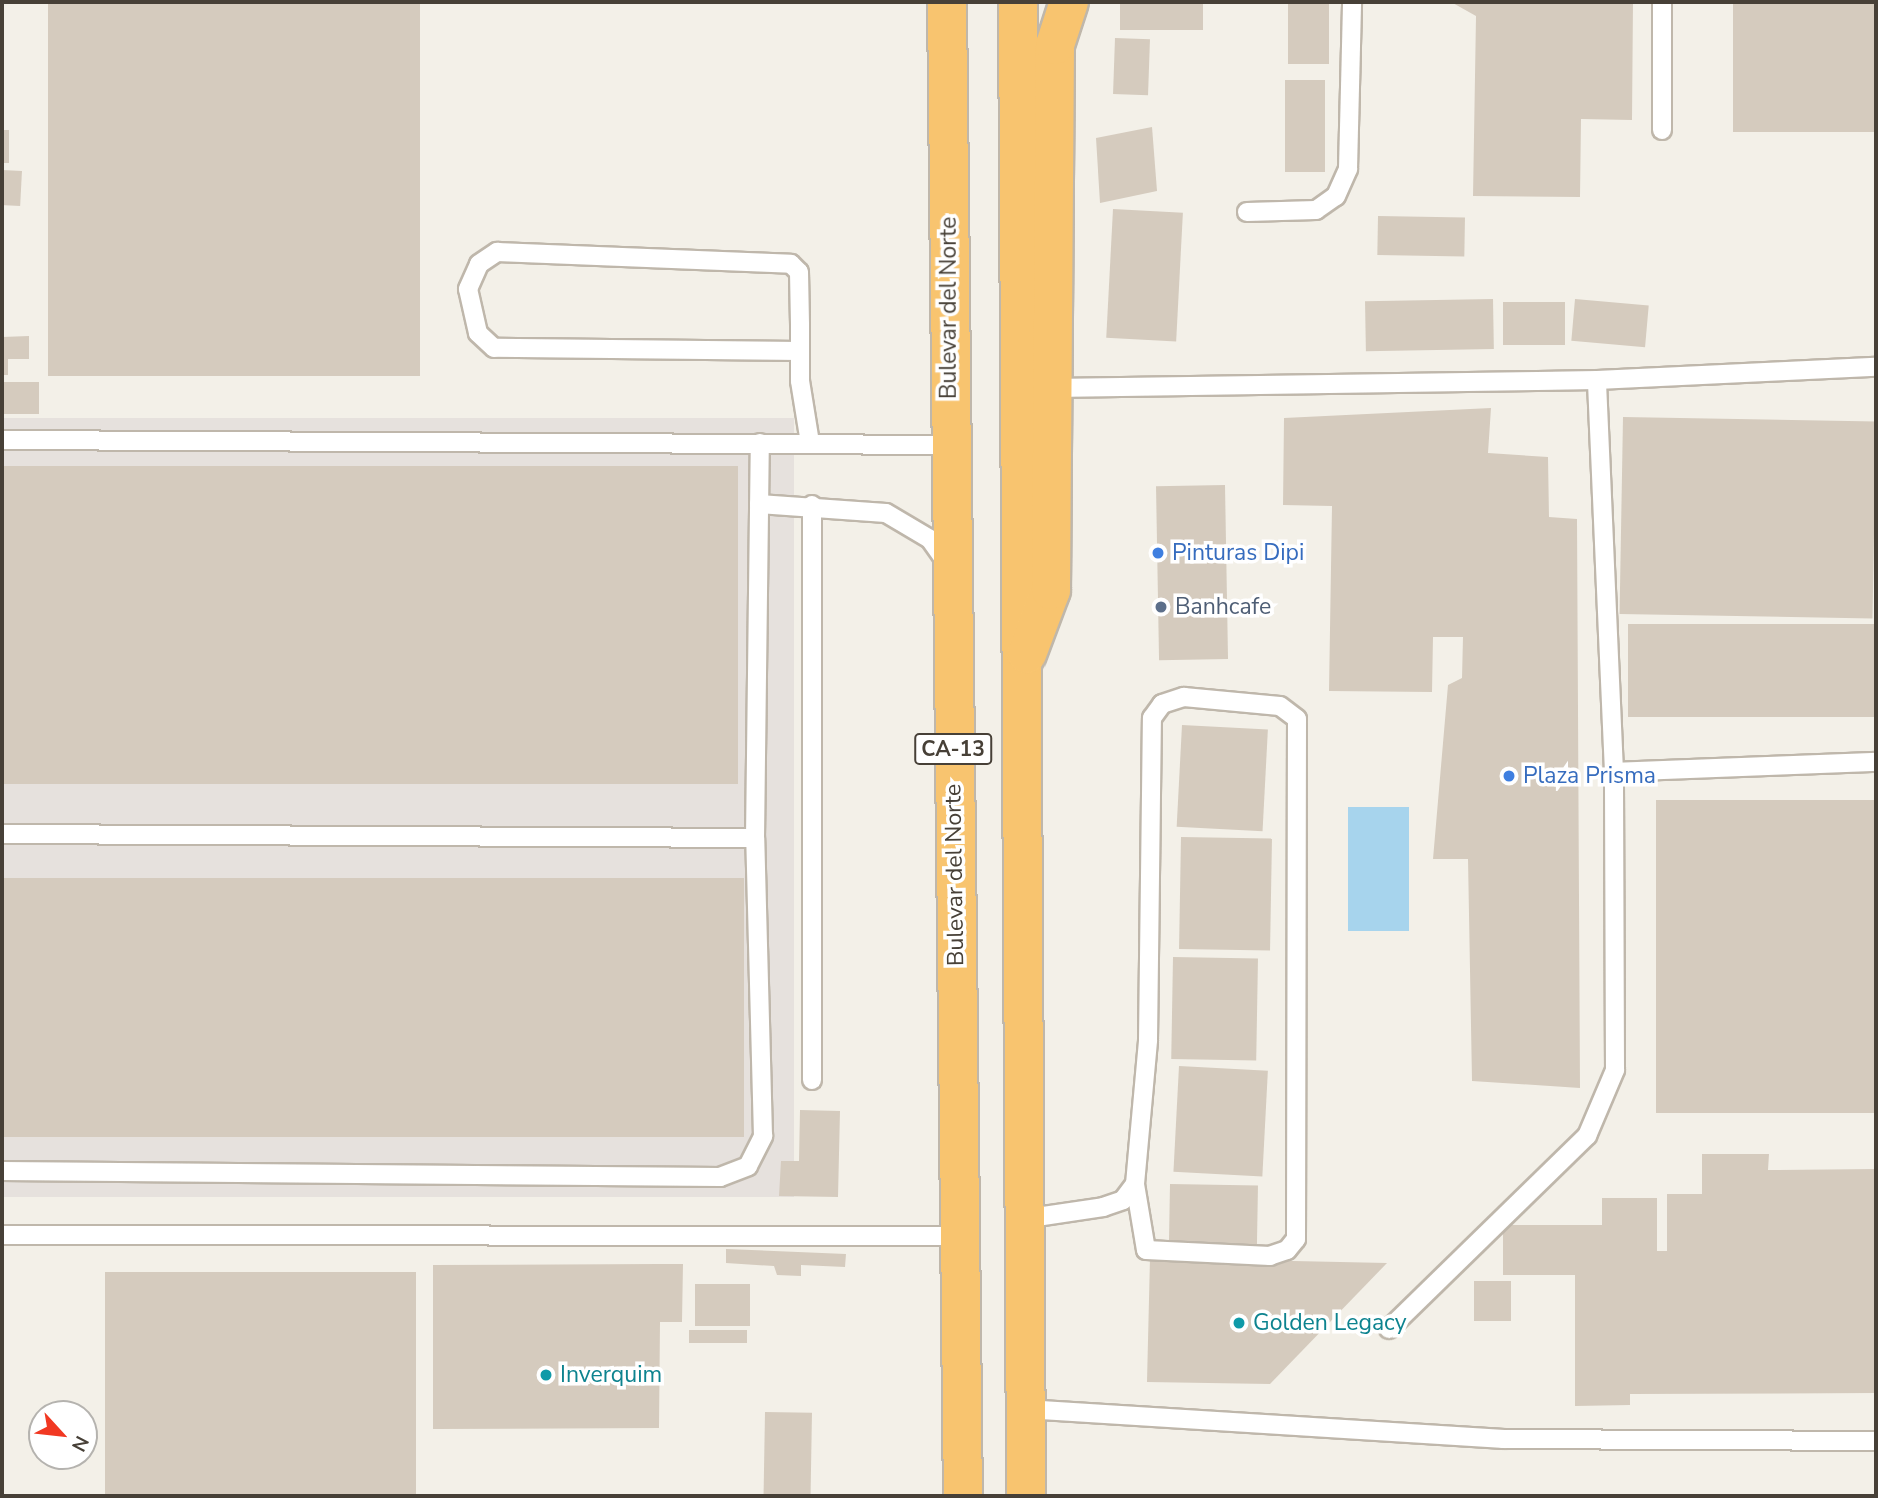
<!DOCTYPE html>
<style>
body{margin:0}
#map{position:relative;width:1878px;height:1498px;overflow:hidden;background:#f3f0e8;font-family:"Nunito Sans",sans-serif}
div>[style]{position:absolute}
.industrial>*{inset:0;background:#e6e1dd;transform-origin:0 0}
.water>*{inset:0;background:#a7d4ed;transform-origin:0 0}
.building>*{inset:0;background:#d5cbbe;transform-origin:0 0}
.roads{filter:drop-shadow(2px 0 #bfb7ab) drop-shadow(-2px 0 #bfb7ab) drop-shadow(0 2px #bfb7ab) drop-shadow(0 -2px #bfb7ab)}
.lane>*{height:18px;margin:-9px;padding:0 9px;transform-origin:9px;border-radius:9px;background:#fff}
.highway>*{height:38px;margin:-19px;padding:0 19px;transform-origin:19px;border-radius:19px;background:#f8c46f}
.dots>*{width:19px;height:19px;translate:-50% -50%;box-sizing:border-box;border:4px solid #fff;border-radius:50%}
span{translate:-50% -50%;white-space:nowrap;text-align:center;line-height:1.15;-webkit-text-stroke:7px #fff;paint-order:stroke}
.shield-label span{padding:2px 5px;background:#fff;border:2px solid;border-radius:5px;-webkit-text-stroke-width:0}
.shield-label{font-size:21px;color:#474037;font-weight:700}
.street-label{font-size:23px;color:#474037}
.shop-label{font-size:23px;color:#366cbe}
.left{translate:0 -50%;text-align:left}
.service-label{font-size:23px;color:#4e5e75}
.culture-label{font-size:23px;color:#0d838f}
.frame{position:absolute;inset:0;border:4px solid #474037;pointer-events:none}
.north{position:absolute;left:28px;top:1400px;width:70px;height:70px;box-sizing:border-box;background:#fff;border:2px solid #b5b3af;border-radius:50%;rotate:117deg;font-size:19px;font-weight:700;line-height:28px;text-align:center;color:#474037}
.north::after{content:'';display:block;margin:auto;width:24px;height:32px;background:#f13822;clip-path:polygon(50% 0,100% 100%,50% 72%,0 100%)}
</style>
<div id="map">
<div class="industrial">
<div style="left:2px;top:418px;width:792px;height:779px"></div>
</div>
<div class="water">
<div style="left:1348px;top:807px;width:61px;height:124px"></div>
</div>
<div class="building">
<div style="left:48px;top:2px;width:372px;height:374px"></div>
<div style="left:1120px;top:2px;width:83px;height:28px"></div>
<div style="left:1288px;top:2px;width:41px;height:62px"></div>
<div style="clip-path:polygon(1451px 2px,1633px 2px,1632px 120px,1581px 119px,1580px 197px,1473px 196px,1476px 16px)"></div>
<div style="left:1733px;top:2px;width:143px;height:130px"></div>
<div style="left:1115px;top:38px;width:35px;height:56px;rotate:2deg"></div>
<div style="left:1285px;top:80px;width:40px;height:92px"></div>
<div style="clip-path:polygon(1152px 127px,1157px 191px,1100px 203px,1096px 138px)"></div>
<div style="left:2px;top:130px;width:7px;height:33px"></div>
<div style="left:2px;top:170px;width:20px;height:35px;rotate:3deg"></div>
<div style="left:1113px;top:209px;width:70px;height:129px;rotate:3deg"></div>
<div style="left:1378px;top:216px;width:87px;height:39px;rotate:1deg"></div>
<div style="left:1493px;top:299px;width:50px;height:128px;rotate:89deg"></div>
<div style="left:1575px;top:299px;width:74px;height:42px;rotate:5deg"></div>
<div style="left:1565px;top:302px;width:43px;height:62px;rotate:90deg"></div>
<div style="clip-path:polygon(29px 336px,29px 359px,8px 359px,8px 375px,2px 375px,2px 337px)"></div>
<div style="left:2px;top:382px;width:37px;height:32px"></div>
<div style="clip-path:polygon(1491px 408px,1488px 453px,1548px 457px,1549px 517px,1577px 519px,1580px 1088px,1472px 1081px,1468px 859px,1433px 859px,1448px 685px,1462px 678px,1463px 637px,1433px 637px,1432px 692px,1329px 691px,1332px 506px,1283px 505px,1284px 418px)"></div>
<div style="left:1623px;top:417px;width:253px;height:197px;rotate:1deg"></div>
<div style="left:2px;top:466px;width:736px;height:318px"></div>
<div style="left:1225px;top:485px;width:174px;height:69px;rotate:89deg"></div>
<div style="left:1876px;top:624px;width:93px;height:248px;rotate:90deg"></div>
<div style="left:1182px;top:725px;width:86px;height:102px;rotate:3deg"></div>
<div style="left:1876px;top:800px;width:313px;height:220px;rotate:90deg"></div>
<div style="left:1181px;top:837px;width:91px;height:112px;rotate:1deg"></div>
<div style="left:2px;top:878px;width:742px;height:259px"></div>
<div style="left:1173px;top:957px;width:85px;height:102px;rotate:1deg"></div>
<div style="left:1179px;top:1066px;width:89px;height:106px;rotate:3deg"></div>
<div style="clip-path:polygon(800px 1110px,840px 1111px,838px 1197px,779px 1196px,781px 1161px,799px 1161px)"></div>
<div style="clip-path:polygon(1702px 1154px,1769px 1154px,1768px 1170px,1876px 1169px,1876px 1393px,1630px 1394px,1630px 1405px,1575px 1406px,1575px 1275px,1503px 1275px,1503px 1225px,1602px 1225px,1602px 1198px,1657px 1198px,1657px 1251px,1667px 1251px,1667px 1194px,1702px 1194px)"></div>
<div style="left:1170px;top:1184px;width:88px;height:62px;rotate:1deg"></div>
<div style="clip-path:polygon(726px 1249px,846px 1254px,845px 1267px,801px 1265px,801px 1276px,777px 1275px,774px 1266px,726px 1263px)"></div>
<div style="clip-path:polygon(1150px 1258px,1387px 1263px,1270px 1384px,1147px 1382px)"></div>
<div style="clip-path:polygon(659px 1264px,683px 1264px,682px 1322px,660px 1322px,659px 1428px,433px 1429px,433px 1265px)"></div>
<div style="left:105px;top:1272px;width:311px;height:224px"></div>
<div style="left:1474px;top:1281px;width:37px;height:40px"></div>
<div style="left:695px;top:1284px;width:55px;height:42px"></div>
<div style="left:747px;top:1330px;width:13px;height:58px;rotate:90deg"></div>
<div style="left:765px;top:1412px;width:47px;height:84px;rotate:1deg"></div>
</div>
<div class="roads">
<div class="lane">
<div style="left:1662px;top:2px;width:128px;rotate:90deg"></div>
<div style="left:1247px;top:212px;width:69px;rotate:-1.7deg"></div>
<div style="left:1316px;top:210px;width:24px;rotate:-35deg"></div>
<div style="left:1336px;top:196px;width:30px;rotate:-66deg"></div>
<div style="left:1348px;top:169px;width:167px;rotate:-88.6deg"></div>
<div style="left:800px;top:351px;width:306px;rotate:-179.4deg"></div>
<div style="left:494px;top:348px;width:22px;rotate:-137deg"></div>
<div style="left:478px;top:333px;width:45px;rotate:-102.8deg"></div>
<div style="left:468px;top:289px;width:27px;rotate:-66deg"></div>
<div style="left:479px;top:264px;width:22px;rotate:-34deg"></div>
<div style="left:497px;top:252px;width:294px;rotate:2.3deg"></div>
<div style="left:791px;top:264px;width:11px;rotate:45deg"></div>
<div style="left:799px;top:272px;width:53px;rotate:88.9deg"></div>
<div style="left:800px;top:325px;width:56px;rotate:90deg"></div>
<div style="left:800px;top:381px;width:63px;rotate:80.8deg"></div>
<div style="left:1052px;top:388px;width:545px;rotate:-0.84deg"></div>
<div style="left:1597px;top:380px;width:279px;rotate:-2.7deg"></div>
<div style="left:2px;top:440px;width:948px;rotate:0.3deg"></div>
<div style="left:759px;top:504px;width:127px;rotate:4.1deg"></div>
<div style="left:886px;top:513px;width:51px;rotate:30.6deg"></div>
<div style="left:930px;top:539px;width:28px;rotate:55deg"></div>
<div style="left:1614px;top:772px;width:262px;rotate:-2.2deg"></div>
<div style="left:2px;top:834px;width:753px;rotate:0.3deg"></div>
<div style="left:812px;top:1080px;width:575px;rotate:-90deg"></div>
<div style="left:2px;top:1171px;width:718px;rotate:0.48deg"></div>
<div style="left:720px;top:1177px;width:30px;rotate:-21deg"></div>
<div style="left:748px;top:1166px;width:34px;rotate:-63deg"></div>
<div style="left:763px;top:1136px;width:298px;rotate:-91.5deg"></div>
<div style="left:755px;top:838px;width:395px;rotate:-89.3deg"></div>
<div style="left:1023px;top:1219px;width:81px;rotate:-8.5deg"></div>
<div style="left:1103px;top:1207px;width:21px;rotate:-19deg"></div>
<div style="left:1123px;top:1200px;width:20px;rotate:-53deg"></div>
<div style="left:1135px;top:1184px;width:145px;rotate:-84.8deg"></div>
<div style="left:1148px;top:1040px;width:322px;rotate:-89.3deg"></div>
<div style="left:1152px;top:718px;width:17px;rotate:-54deg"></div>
<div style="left:1162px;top:704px;width:23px;rotate:-18deg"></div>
<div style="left:1184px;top:697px;width:96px;rotate:5.4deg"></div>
<div style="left:1280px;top:706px;width:21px;rotate:37deg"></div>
<div style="left:1297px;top:719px;width:520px;rotate:90.11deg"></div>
<div style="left:1296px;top:1239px;width:14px;rotate:129deg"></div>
<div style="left:1287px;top:1250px;width:18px;rotate:161deg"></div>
<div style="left:1270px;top:1256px;width:124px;rotate:-177.2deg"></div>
<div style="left:1146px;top:1250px;width:67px;rotate:-99.5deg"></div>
<div style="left:2px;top:1235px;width:961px;rotate:0.06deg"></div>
<div style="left:1389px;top:1329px;width:277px;rotate:-44.3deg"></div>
<div style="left:1587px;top:1136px;width:72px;rotate:-67deg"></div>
<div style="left:1615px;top:1070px;width:298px;rotate:-90.2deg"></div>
<div style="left:1614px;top:772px;width:392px;rotate:-92.5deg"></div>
<div style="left:1026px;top:1409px;width:478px;rotate:3.6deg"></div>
<div style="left:1503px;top:1439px;width:373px;rotate:0.3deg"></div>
</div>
<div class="highway">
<div style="left:947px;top:2px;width:1494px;rotate:89.39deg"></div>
<div style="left:1018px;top:2px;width:1494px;rotate:89.69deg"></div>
<div style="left:1027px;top:654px;width:68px;rotate:-69.4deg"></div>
<div style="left:1051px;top:590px;width:545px;rotate:-89.58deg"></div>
<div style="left:1055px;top:45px;width:45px;rotate:-72deg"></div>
</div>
</div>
<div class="dots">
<div style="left:1158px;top:553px;background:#3f7fe0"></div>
<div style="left:1161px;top:607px;background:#5c6f8a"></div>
<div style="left:1509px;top:776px;background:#3f7fe0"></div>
<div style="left:1239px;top:1323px;background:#0f9aa8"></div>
<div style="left:546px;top:1375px;background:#0f9aa8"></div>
</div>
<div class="shield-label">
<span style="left:953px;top:749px">CA-13</span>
</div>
<div class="street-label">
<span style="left:949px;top:308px;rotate:-90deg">Bulevar del Norte</span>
<span style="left:955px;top:875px;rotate:-91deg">Bulevar del Norte</span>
</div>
<div class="shop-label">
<span class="left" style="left:1172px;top:553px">Pinturas Dipi</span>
<span class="left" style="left:1523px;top:776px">Plaza Prisma</span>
</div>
<div class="service-label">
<span class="left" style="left:1175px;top:607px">Banhcafe</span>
</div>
<div class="culture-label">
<span class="left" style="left:1253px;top:1323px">Golden Legacy</span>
<span class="left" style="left:560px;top:1375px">Inverquim</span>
</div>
<div class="frame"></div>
<div class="north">N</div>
</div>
